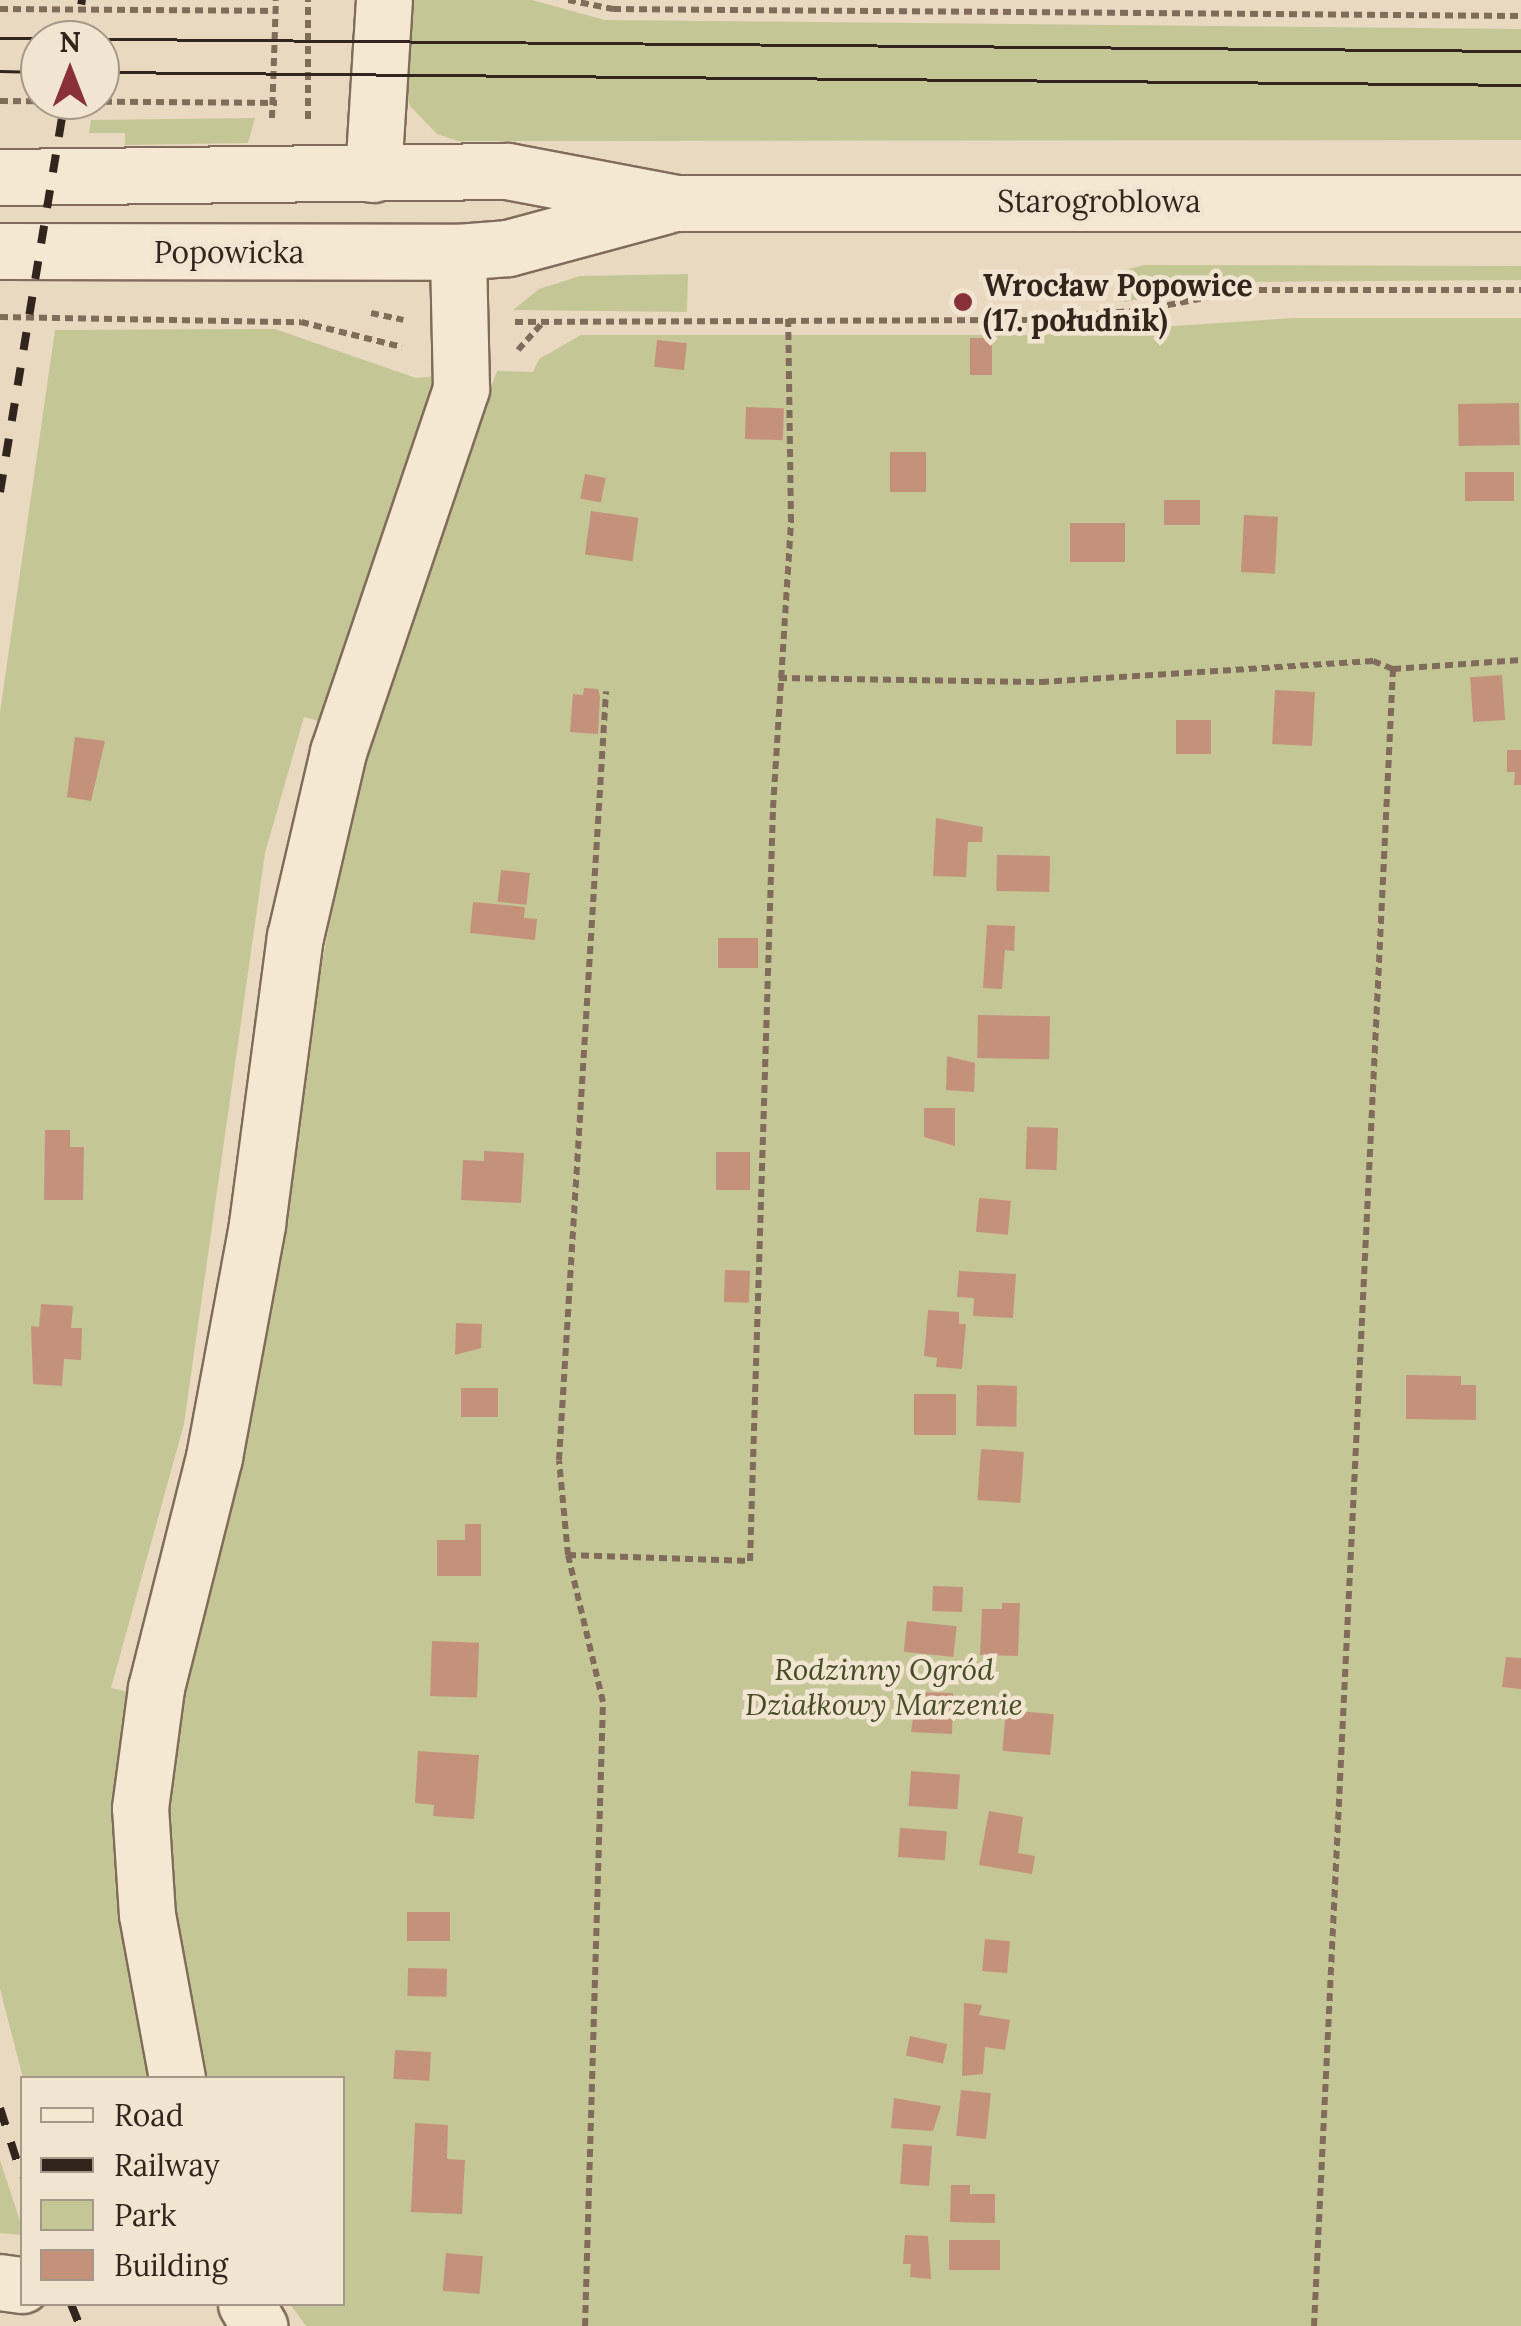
<!DOCTYPE html>
<meta charset="utf-8">
<style>
body{margin:0}
#map{position:relative;width:1521px;height:2326px;overflow:hidden;background:#e9d9c1;font-family:Lora,serif}
div>[style]{position:absolute}
.green>*{inset:0;background:#c5c696}
.building>*{inset:0;background:#c4927a;transform-origin:0 0}
.path>*{height:6px;margin-top:-3px;transform-origin:0;background:repeating-linear-gradient(90deg,#816b5a 0 8px,transparent 0 13px)}
.roads{filter:drop-shadow(2px 0 #816b5a) drop-shadow(-2px 0 #816b5a) drop-shadow(0 2px #816b5a) drop-shadow(0 -2px #816b5a)}
.minor>*{height:55px;margin:-27.5px;padding:0 27.5px;transform-origin:27.5px;border-radius:27.5px;background:#f5e8d3}
.tram>*{height:2.5px;margin:-1.25px;padding:0 1.25px;transform-origin:1.25px;border-radius:1.25px;background:#32251d}
.rail>*{height:8px;margin-top:-4px;transform-origin:0;background:repeating-linear-gradient(90deg,#32251d 0 18px,transparent 0 36px)}
.dots>*{width:28px;height:28px;translate:-50% -50%;box-sizing:border-box;border:5px solid #f1e4d0;border-radius:50%}
span{translate:-50% -50%;white-space:nowrap;text-align:center;line-height:1.15;-webkit-text-stroke:9px #f1e4d0;paint-order:stroke}
.street-label{font-size:30px;color:#32251d}
.poi-label{font-size:30px;color:#32251d;font-weight:700}
.left{translate:0 -50%;text-align:left}
.park-label{font-size:30px;color:#464c26;font-style:italic}
.legend{position:absolute;left:20px;top:2076px;width:325px;height:230px;box-sizing:border-box;background:#f1e4d0;border:2px solid #a59888;margin:0;padding:12px 18px;list-style:none;font-size:30px;color:#32251d}
.legend li{display:flex;align-items:center;gap:20px;height:50px}
.legend b{width:50px;border:2px solid #a59888}
.north{position:absolute;left:20px;top:20px;width:100px;height:100px;box-sizing:border-box;background:#f1e4d0;border:2px solid #a59888;border-radius:50%;rotate:0deg;font-size:28px;font-weight:700;line-height:40px;text-align:center;color:#32251d}
.north::after{content:'';display:block;margin:auto;width:35px;height:45px;background:#8a3039;clip-path:polygon(50% 0,100% 100%,50% 72%,0 100%)}
</style>
<div id="map">
<div class="green">
<div style="clip-path:polygon(406px 0,532px 0,605px 20px,1521px 29px,1521px 140px,458px 141px,437px 134px,410px 106px,404px 89px)"></div>
<div style="clip-path:polygon(255px 118px,248px 143px,125px 145px,125px 133px,89px 133px,91px 120px)"></div>
<div style="clip-path:polygon(1145px 265px,1521px 266px,1521px 280px,1227px 282px,1124px 302px,1124px 270px)"></div>
<div style="clip-path:polygon(688px 274px,687px 312px,513px 310px,539px 289px,580px 276px)"></div>
<div style="clip-path:polygon(1293px 318px,1521px 318px,1521px 2326px,306px 2326px,290px 2304px,342px 2304px,342px 2078px,200px 2078px,171px 1912px,170px 1806px,184px 1689px,361px 758px,497px 371px,533px 372px,539px 359px,581px 335px,1038px 335px)"></div>
<div style="clip-path:polygon(275px 329px,416px 378px,436px 376px,399px 505px,322px 722px,304px 717px,265px 853px,184px 1424px,111px 1688px,129px 1692px,160px 2078px,23px 2078px,0 1989px,0 712px,55px 330px)"></div>
<div style="clip-path:polygon(0 2160px,22px 2227px,22px 2235px,0 2233px)"></div>
</div>
<div class="building">
<div style="left:970px;top:338px;width:22px;height:37px"></div>
<div style="left:657px;top:340px;width:30px;height:27px;rotate:6deg"></div>
<div style="left:1519px;top:403px;width:42px;height:61px;rotate:89deg"></div>
<div style="left:746px;top:407px;width:38px;height:32px;rotate:2deg"></div>
<div style="left:890px;top:452px;width:36px;height:40px"></div>
<div style="left:1465px;top:472px;width:49px;height:29px"></div>
<div style="left:585px;top:474px;width:21px;height:25px;rotate:11deg"></div>
<div style="left:1164px;top:500px;width:36px;height:25px"></div>
<div style="left:591px;top:511px;width:48px;height:44px;rotate:8deg"></div>
<div style="left:1244px;top:515px;width:34px;height:57px;rotate:3deg"></div>
<div style="left:1070px;top:523px;width:55px;height:39px"></div>
<div style="left:1502px;top:675px;width:45px;height:32px;rotate:86deg"></div>
<div style="clip-path:polygon(584px 688px,598px 689px,600px 697px,598px 734px,570px 732px,573px 694px,583px 695px)"></div>
<div style="left:1275px;top:690px;width:40px;height:54px;rotate:3deg"></div>
<div style="left:1176px;top:720px;width:35px;height:34px"></div>
<div style="clip-path:polygon(75px 737px,105px 741px,91px 801px,67px 797px)"></div>
<div style="clip-path:polygon(1507px 750px,1521px 750px,1521px 785px,1514px 785px,1515px 772px,1507px 772px)"></div>
<div style="clip-path:polygon(936px 818px,983px 827px,982px 842px,968px 842px,966px 877px,933px 876px)"></div>
<div style="left:997px;top:855px;width:53px;height:36px;rotate:1deg"></div>
<div style="left:501px;top:870px;width:29px;height:32px;rotate:6deg"></div>
<div style="clip-path:polygon(473px 902px,525px 907px,524px 918px,537px 919px,535px 940px,470px 933px)"></div>
<div style="clip-path:polygon(987px 925px,1015px 926px,1014px 951px,1005px 950px,1002px 989px,983px 988px)"></div>
<div style="left:718px;top:938px;width:40px;height:30px"></div>
<div style="left:978px;top:1015px;width:72px;height:43px;rotate:1deg"></div>
<div style="clip-path:polygon(947px 1056px,975px 1063px,974px 1092px,946px 1090px)"></div>
<div style="clip-path:polygon(924px 1108px,955px 1108px,955px 1146px,924px 1137px)"></div>
<div style="left:1027px;top:1127px;width:31px;height:42px;rotate:2deg"></div>
<div style="clip-path:polygon(45px 1130px,70px 1130px,70px 1147px,84px 1147px,83px 1200px,44px 1200px)"></div>
<div style="clip-path:polygon(484px 1151px,524px 1153px,521px 1203px,461px 1200px,463px 1160px,484px 1161px)"></div>
<div style="left:716px;top:1152px;width:34px;height:38px"></div>
<div style="left:979px;top:1198px;width:32px;height:34px;rotate:5deg"></div>
<div style="left:725px;top:1270px;width:25px;height:32px;rotate:2deg"></div>
<div style="clip-path:polygon(959px 1271px,1016px 1274px,1013px 1318px,973px 1316px,974px 1298px,957px 1297px)"></div>
<div style="clip-path:polygon(41px 1304px,73px 1306px,71px 1328px,82px 1328px,81px 1360px,64px 1359px,62px 1386px,33px 1384px,31px 1326px,39px 1327px)"></div>
<div style="clip-path:polygon(928px 1310px,959px 1312px,959px 1324px,966px 1324px,962px 1369px,936px 1367px,937px 1358px,924px 1356px)"></div>
<div style="clip-path:polygon(456px 1323px,482px 1324px,481px 1348px,455px 1355px)"></div>
<div style="clip-path:polygon(1406px 1375px,1461px 1376px,1461px 1385px,1476px 1385px,1476px 1420px,1406px 1419px)"></div>
<div style="left:977px;top:1385px;width:40px;height:41px;rotate:1deg"></div>
<div style="left:461px;top:1388px;width:37px;height:29px"></div>
<div style="left:914px;top:1394px;width:42px;height:41px"></div>
<div style="left:981px;top:1449px;width:43px;height:51px;rotate:4deg"></div>
<div style="clip-path:polygon(465px 1524px,481px 1524px,481px 1576px,437px 1576px,437px 1540px,465px 1540px)"></div>
<div style="left:933px;top:1586px;width:30px;height:25px;rotate:2deg"></div>
<div style="clip-path:polygon(1002px 1603px,1020px 1603px,1018px 1656px,980px 1655px,982px 1609px,1002px 1609px)"></div>
<div style="left:907px;top:1621px;width:50px;height:31px;rotate:6deg"></div>
<div style="left:432px;top:1641px;width:47px;height:55px;rotate:2deg"></div>
<div style="clip-path:polygon(1506px 1657px,1521px 1658px,1521px 1689px,1502px 1687px)"></div>
<div style="clip-path:polygon(917px 1692px,953px 1693px,952px 1734px,911px 1732px)"></div>
<div style="left:1006px;top:1710px;width:48px;height:41px;rotate:5deg"></div>
<div style="clip-path:polygon(418px 1751px,479px 1755px,474px 1819px,433px 1816px,434px 1805px,415px 1803px)"></div>
<div style="left:911px;top:1771px;width:49px;height:35px;rotate:4deg"></div>
<div style="clip-path:polygon(989px 1811px,1023px 1817px,1018px 1853px,1035px 1856px,1032px 1874px,979px 1865px)"></div>
<div style="left:900px;top:1828px;width:47px;height:29px;rotate:4deg"></div>
<div style="left:407px;top:1912px;width:43px;height:29px"></div>
<div style="left:985px;top:1939px;width:25px;height:32px;rotate:5deg"></div>
<div style="left:408px;top:1968px;width:39px;height:28px;rotate:1deg"></div>
<div style="clip-path:polygon(964px 2003px,982px 2005px,979px 2015px,1010px 2020px,1005px 2050px,985px 2047px,983px 2074px,962px 2076px)"></div>
<div style="left:910px;top:2036px;width:38px;height:20px;rotate:12deg"></div>
<div style="left:395px;top:2050px;width:36px;height:29px;rotate:3deg"></div>
<div style="left:961px;top:2090px;width:30px;height:46px;rotate:6deg"></div>
<div style="clip-path:polygon(894px 2098px,941px 2106px,933px 2131px,891px 2128px)"></div>
<div style="clip-path:polygon(415px 2123px,448px 2125px,447px 2159px,465px 2160px,462px 2214px,411px 2212px)"></div>
<div style="left:903px;top:2144px;width:29px;height:40px;rotate:4deg"></div>
<div style="clip-path:polygon(951px 2185px,970px 2185px,970px 2194px,995px 2194px,995px 2223px,950px 2222px)"></div>
<div style="clip-path:polygon(905px 2235px,928px 2236px,931px 2279px,910px 2277px,911px 2264px,903px 2264px)"></div>
<div style="left:949px;top:2240px;width:51px;height:30px"></div>
<div style="left:446px;top:2253px;width:37px;height:38px;rotate:5deg"></div>
</div>
<div class="path">
<div style="left:568px;top:0;width:46px;rotate:11.3deg"></div>
<div style="left:613px;top:9px;width:908px;rotate:0.44deg"></div>
<div style="left:0;top:9px;width:277px;rotate:0.4deg"></div>
<div style="left:0;top:101px;width:277px;rotate:0.4deg"></div>
<div style="left:272px;top:118px;width:118px;rotate:-88.1deg"></div>
<div style="left:308px;top:119px;width:119px;rotate:-90deg"></div>
<div style="left:371px;top:313px;width:33px;rotate:12deg"></div>
<div style="left:0;top:317px;width:301px;rotate:1deg"></div>
<div style="left:301px;top:322px;width:104px;rotate:13.9deg"></div>
<div style="left:515px;top:322px;width:511px;rotate:-0.22deg"></div>
<div style="left:1026px;top:320px;width:116px;rotate:-4.9deg"></div>
<div style="left:1142px;top:310px;width:106px;rotate:-10.9deg"></div>
<div style="left:1246px;top:290px;width:275px"></div>
<div style="left:518px;top:350px;width:38px;rotate:-48deg"></div>
<div style="left:779px;top:678px;width:262px;rotate:0.9deg"></div>
<div style="left:1041px;top:682px;width:333px;rotate:-3.6deg"></div>
<div style="left:1373px;top:661px;width:22px;rotate:22deg"></div>
<div style="left:568px;top:1555px;width:182px;rotate:1.9deg"></div>
<div style="left:750px;top:1561px;width:753px;rotate:-88.25deg"></div>
<div style="left:773px;top:808px;width:287px;rotate:-86.4deg"></div>
<div style="left:791px;top:522px;width:204px;rotate:-90.8deg"></div>
<div style="left:585px;top:2326px;width:624px;rotate:-88.35deg"></div>
<div style="left:603px;top:1702px;width:151px;rotate:-103.4deg"></div>
<div style="left:568px;top:1555px;width:95px;rotate:-95.4deg"></div>
<div style="left:559px;top:1460px;width:770px;rotate:-86.5deg"></div>
<div style="left:1314px;top:2326px;width:1659px;rotate:-87.27deg"></div>
<div style="left:1393px;top:669px;width:128px;rotate:-4deg"></div>
</div>
<div class="roads">
<div class="minor">
<div style="left:373px;top:174px;width:174px;rotate:-86.4deg"></div>
<div style="left:0;top:177px;width:507px;rotate:-0.68deg"></div>
<div style="left:507px;top:171px;width:172px;rotate:10.7deg"></div>
<div style="left:676px;top:203px;width:845px"></div>
<div style="left:0;top:251px;width:458px;rotate:0.1deg"></div>
<div style="left:458px;top:252px;width:50px;rotate:-4.6deg"></div>
<div style="left:508px;top:248px;width:162px;rotate:-15.1deg"></div>
<div style="left:177px;top:2078px;width:166px;rotate:-100.4deg"></div>
<div style="left:147px;top:1915px;width:107px;rotate:-93.7deg"></div>
<div style="left:140px;top:1808px;width:121px;rotate:-82.4deg"></div>
<div style="left:156px;top:1688px;width:238px;rotate:-75.9deg"></div>
<div style="left:214px;top:1457px;width:237px;rotate:-79.5deg"></div>
<div style="left:257px;top:1224px;width:290px;rotate:-82.5deg"></div>
<div style="left:295px;top:937px;width:190px;rotate:-76.9deg"></div>
<div style="left:338px;top:752px;width:384px;rotate:-71.3deg"></div>
<div style="left:461px;top:388px;width:136px;rotate:-91.3deg"></div>
<div style="left:0;top:2282px;width:22px;rotate:8deg"></div>
<div style="left:246px;top:2304px;width:26px;rotate:59deg"></div>
</div>
</div>
<div class="tram">
<div style="left:0;top:38px;width:1521px;rotate:0.49deg"></div>
<div style="left:0;top:71px;width:40px;rotate:1.4deg"></div>
<div style="left:100px;top:72px;width:1421px;rotate:0.52deg"></div>
</div>
<div class="rail">
<div style="left:75px;top:40px;width:41px;rotate:-80.1deg"></div>
<div style="left:0;top:492px;width:397px;rotate:-80.6deg"></div>
<div style="left:0;top:2108px;width:72px;rotate:72.3deg"></div>
<div style="left:71px;top:2304px;width:24px;rotate:68deg"></div>
</div>
<div class="dots">
<div style="left:963px;top:302px;background:#8a3039"></div>
</div>
<div class="street-label">
<span style="left:1099px;top:201px">Starogroblowa</span>
<span style="left:229px;top:252px">Popowicka</span>
</div>
<div class="poi-label">
<span class="left" style="left:983px;top:302px">Wrocław Popowice<br>(17. południk)</span>
</div>
<div class="park-label">
<span style="left:884px;top:1686px">Rodzinny Ogród<br>Działkowy Marzenie</span>
</div>
<ul class="legend">
<li><b style="height:12px;background:#f5e8d3"></b>Road</li>
<li><b style="height:12px;background:#32251d"></b>Railway</li>
<li><b style="height:28px;background:#c5c696"></b>Park</li>
<li><b style="height:28px;background:#c4927a"></b>Building</li>
</ul>
<div class="north">N</div>
</div>
